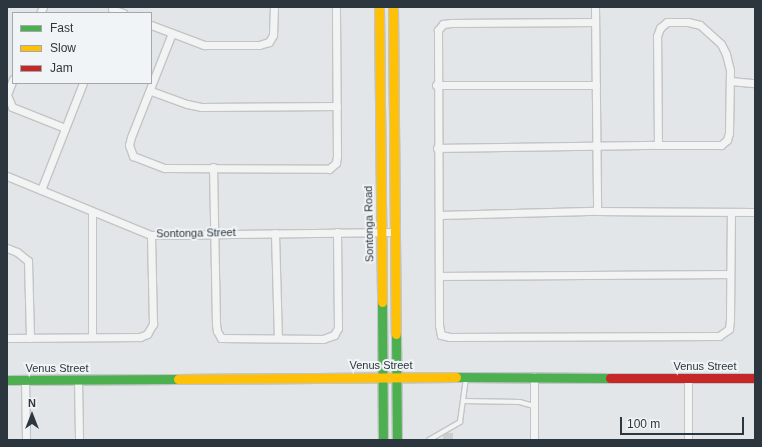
<!DOCTYPE html>
<style>
body{margin:0}
#map{position:relative;width:762px;height:447px;overflow:hidden;background:#e3e6e8;font-family:Arial,sans-serif}
div>[style]{position:absolute}
.building>*{inset:0;background:#ccced0;transform-origin:0 0}
.roads{filter:drop-shadow(1px 0 #c2c4c6) drop-shadow(-1px 0 #c2c4c6) drop-shadow(0 1px #c2c4c6) drop-shadow(0 -1px #c2c4c6)}
.lane>*{height:3.5px;margin:-1.75px;padding:0 1.75px;transform-origin:1.75px;border-radius:1.75px;background:#f2f4f4}
.street>*{height:7px;margin:-3.5px;padding:0 3.5px;transform-origin:3.5px;border-radius:3.5px;background:#f2f4f4}
.fast>*{height:9px;margin:-4.5px;padding:0 4.5px;transform-origin:4.5px;border-radius:4.5px;background:#4caf50}
.slow>*{height:9px;margin:-4.5px;padding:0 4.5px;transform-origin:4.5px;border-radius:4.5px;background:#ffc107}
.jam>*{height:9px;margin:-4.5px;padding:0 4.5px;transform-origin:4.5px;border-radius:4.5px;background:#c62828}
span{translate:-50% -50%;white-space:nowrap;text-align:center;line-height:1.15;-webkit-text-stroke:4px #f1f4f6;paint-order:stroke}
.street-label{font-size:11px;color:#2c363f}
.frame{position:absolute;inset:0;border:8px solid #2c363f;pointer-events:none}
.legend{position:absolute;left:12px;top:12px;width:140px;height:72px;box-sizing:border-box;background:#f1f4f6;border:1px solid #a2a8ad;margin:0;padding:5px 7px;list-style:none;font-size:12px;color:#2c363f}
.legend li{display:flex;align-items:center;gap:8px;height:20px}
.legend b{width:20px;border:1px solid #a2a8ad}
.north{position:absolute;left:12px;top:395px;width:40px;height:40px;-webkit-text-stroke:3px #f1f4f6;paint-order:stroke;rotate:0deg;font-size:11px;font-weight:700;line-height:16px;text-align:center;color:#2c363f}
.north::after{content:'';display:block;margin:auto;width:14px;height:18px;background:#2c363f;clip-path:polygon(50% 0,100% 100%,50% 72%,0 100%)}
.scale{position:absolute;left:620px;top:417px;width:124px;height:18px;box-sizing:border-box;border:2px solid #2c363f;border-top:0;padding-left:5px;font-size:12px;line-height:14px;white-space:nowrap;color:#2c363f;-webkit-text-stroke:3px #f1f4f6;paint-order:stroke}
</style>
<div id="map">
<div class="building">
<div style="left:443px;top:433px;width:10px;height:7px"></div>
</div>
<div class="roads">
<div class="lane">
<div style="left:464px;top:401px;width:56px;rotate:1deg"></div>
<div style="left:520px;top:402px;width:15px;rotate:16deg"></div>
<div style="left:429px;top:440px;width:36px;rotate:-30deg"></div>
<div style="left:460px;top:422px;width:44px;rotate:-82.2deg"></div>
</div>
<div class="street">
<div style="left:595px;top:7px;width:204px;rotate:89.4deg"></div>
<div style="left:112px;top:9px;width:12px;rotate:20deg"></div>
<div style="left:40px;top:13px;width:7px;rotate:-63deg"></div>
<div style="left:595px;top:22px;width:144px;rotate:179.6deg"></div>
<div style="left:451px;top:23px;width:8px;rotate:173deg"></div>
<div style="left:443px;top:24px;width:8px;rotate:130deg"></div>
<div style="left:438px;top:30px;width:295px;rotate:89.8deg"></div>
<div style="left:439px;top:325px;width:10px;rotate:79deg"></div>
<div style="left:441px;top:335px;width:9px;rotate:13deg"></div>
<div style="left:450px;top:337px;width:269px;rotate:-0.2deg"></div>
<div style="left:719px;top:336px;width:12px;rotate:-35deg"></div>
<div style="left:729px;top:329px;width:9px;rotate:-84deg"></div>
<div style="left:730px;top:320px;width:108px;rotate:-89.5deg"></div>
<div style="left:667px;top:22px;width:21px"></div>
<div style="left:688px;top:22px;width:12px;rotate:14deg"></div>
<div style="left:700px;top:25px;width:28px;rotate:42deg"></div>
<div style="left:721px;top:44px;width:11px;rotate:63deg"></div>
<div style="left:726px;top:54px;width:16px;rotate:76deg"></div>
<div style="left:730px;top:70px;width:63px;rotate:90.9deg"></div>
<div style="left:729px;top:133px;width:7px;rotate:106deg"></div>
<div style="left:727px;top:140px;width:8px;rotate:140deg"></div>
<div style="left:721px;top:145px;width:63px;rotate:180deg"></div>
<div style="left:658px;top:145px;width:109px;rotate:-90.5deg"></div>
<div style="left:657px;top:36px;width:9px;rotate:-69deg"></div>
<div style="left:660px;top:28px;width:9px;rotate:-41deg"></div>
<div style="left:151px;top:25px;width:57px;rotate:20.7deg"></div>
<div style="left:204px;top:45px;width:55px"></div>
<div style="left:259px;top:45px;width:10px;rotate:-17deg"></div>
<div style="left:269px;top:42px;width:8px;rotate:-60deg"></div>
<div style="left:273px;top:35px;width:28px;rotate:-88deg"></div>
<div style="left:172px;top:33px;width:112px;rotate:111.5deg"></div>
<div style="left:131px;top:137px;width:8px;rotate:104deg"></div>
<div style="left:129px;top:145px;width:12px;rotate:70deg"></div>
<div style="left:133px;top:156px;width:34px;rotate:21deg"></div>
<div style="left:165px;top:168px;width:164px;rotate:0.3deg"></div>
<div style="left:329px;top:169px;width:9px;rotate:-41deg"></div>
<div style="left:336px;top:163px;width:7px;rotate:-82deg"></div>
<div style="left:337px;top:156px;width:149px;rotate:-90.4deg"></div>
<div style="left:13px;top:79px;width:17px;rotate:111deg"></div>
<div style="left:7px;top:95px;width:13px;rotate:67deg"></div>
<div style="left:12px;top:107px;width:57px;rotate:21.6deg"></div>
<div style="left:730px;top:81px;width:25px;rotate:5deg"></div>
<div style="left:436px;top:85px;width:160px"></div>
<div style="left:151px;top:91px;width:38px;rotate:20deg"></div>
<div style="left:187px;top:104px;width:14px;rotate:12deg"></div>
<div style="left:201px;top:107px;width:136px;rotate:-0.4deg"></div>
<div style="left:437px;top:148px;width:221px;rotate:-0.8deg"></div>
<div style="left:213px;top:167px;width:157px;rotate:88.9deg"></div>
<div style="left:216px;top:324px;width:7px;rotate:82deg"></div>
<div style="left:217px;top:331px;width:8px;rotate:60deg"></div>
<div style="left:221px;top:338px;width:102px;rotate:0.6deg"></div>
<div style="left:323px;top:339px;width:12px;rotate:-20deg"></div>
<div style="left:334px;top:335px;width:8px;rotate:-60deg"></div>
<div style="left:338px;top:328px;width:96px;rotate:-90.6deg"></div>
<div style="left:7px;top:176px;width:156px;rotate:22.3deg"></div>
<div style="left:151px;top:235px;width:245px;rotate:-0.7deg"></div>
<div style="left:41px;top:190px;width:115px;rotate:-68.6deg"></div>
<div style="left:439px;top:215px;width:158px;rotate:-1.5deg"></div>
<div style="left:597px;top:211px;width:158px;rotate:0.4deg"></div>
<div style="left:275px;top:233px;width:105px;rotate:88.4deg"></div>
<div style="left:7px;top:248px;width:11px;rotate:22deg"></div>
<div style="left:17px;top:252px;width:14px;rotate:39deg"></div>
<div style="left:28px;top:261px;width:77px;rotate:88.5deg"></div>
<div style="left:439px;top:276px;width:291px;rotate:-0.4deg"></div>
<div style="left:92px;top:337px;width:124px;rotate:-90deg"></div>
<div style="left:7px;top:338px;width:133px;rotate:-0.4deg"></div>
<div style="left:140px;top:337px;width:8px;rotate:-23deg"></div>
<div style="left:147px;top:334px;width:12px;rotate:-59deg"></div>
<div style="left:153px;top:324px;width:89px;rotate:-91.3deg"></div>
<div style="left:534px;top:376px;width:64px;rotate:90deg"></div>
<div style="left:688px;top:378px;width:62px;rotate:90deg"></div>
<div style="left:25px;top:380px;width:60px;rotate:89deg"></div>
<div style="left:78px;top:380px;width:60px;rotate:89deg"></div>
</div>
<div class="fast">
<div style="left:382px;top:302px;width:138px;rotate:89.6deg"></div>
<div style="left:396px;top:334px;width:106px;rotate:89.5deg"></div>
<div style="left:456px;top:377px;width:154px;rotate:0.4deg"></div>
<div style="left:7px;top:380px;width:171px;rotate:-0.3deg"></div>
</div>
<div class="slow">
<div style="left:379px;top:7px;width:295px;rotate:89.4deg"></div>
<div style="left:393px;top:7px;width:327px;rotate:89.5deg"></div>
<div style="left:178px;top:379px;width:278px;rotate:-0.4deg"></div>
</div>
<div class="jam">
<div style="left:610px;top:378px;width:145px"></div>
</div>
</div>
<div class="street-label">
<span style="left:369px;top:224px;rotate:-91deg">Sontonga Road</span>
<span style="left:196px;top:233px;rotate:-1deg">Sontonga Street</span>
<span style="left:381px;top:365px">Venus Street</span>
<span style="left:705px;top:366px">Venus Street</span>
<span style="left:57px;top:368px">Venus Street</span>
</div>
<div class="frame"></div>
<ul class="legend">
<li><b style="height:5px;background:#4caf50"></b>Fast</li>
<li><b style="height:5px;background:#ffc107"></b>Slow</li>
<li><b style="height:5px;background:#c62828"></b>Jam</li>
</ul>
<div class="north">N</div>
<div class="scale">100 m</div>
</div>
